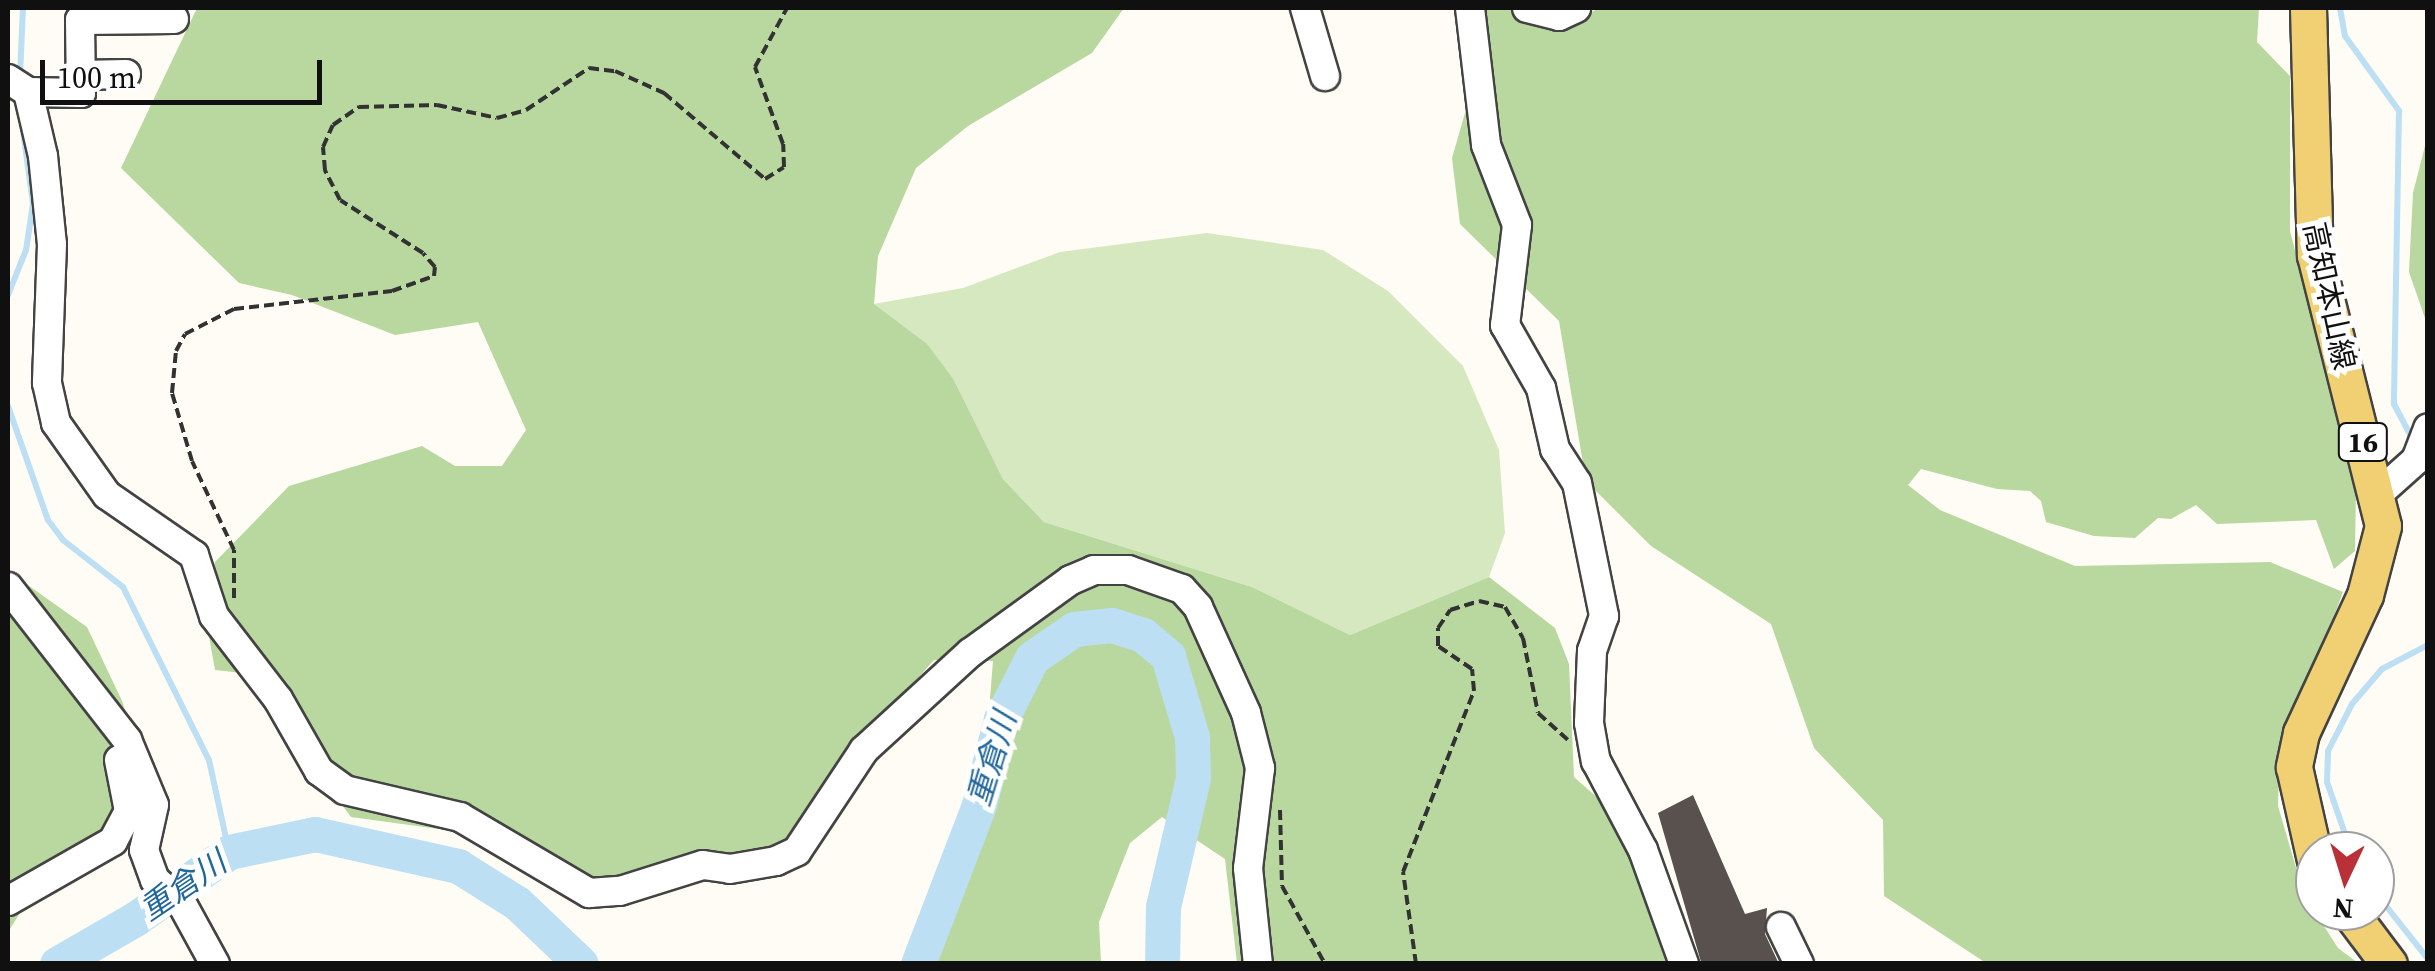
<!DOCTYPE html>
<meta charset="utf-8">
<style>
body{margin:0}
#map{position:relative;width:2435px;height:971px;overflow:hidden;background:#fefcf4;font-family:"Source Serif 4","Noto Sans JP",serif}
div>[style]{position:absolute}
.green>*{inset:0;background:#d5e8bf}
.forest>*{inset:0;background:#b9d89f}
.stream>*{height:6px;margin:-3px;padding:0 3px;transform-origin:3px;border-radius:3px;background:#bcdff3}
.river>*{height:35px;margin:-17.5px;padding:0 17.5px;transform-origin:17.5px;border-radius:17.5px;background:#bcdff3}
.building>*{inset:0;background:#58514d}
.path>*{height:4px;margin-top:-2px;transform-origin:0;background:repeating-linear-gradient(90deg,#323232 0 10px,transparent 0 15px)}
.roads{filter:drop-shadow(2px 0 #434343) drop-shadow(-2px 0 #434343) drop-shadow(0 2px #434343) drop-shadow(0 -2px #434343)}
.minor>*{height:28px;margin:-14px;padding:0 14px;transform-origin:14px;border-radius:14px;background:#fff}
.major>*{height:35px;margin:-17.5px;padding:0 17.5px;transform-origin:17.5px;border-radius:17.5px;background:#f0d072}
span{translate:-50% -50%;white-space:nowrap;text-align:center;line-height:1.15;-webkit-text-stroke:10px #fff;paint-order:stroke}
.shield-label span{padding:2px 8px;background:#fff;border:2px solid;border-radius:8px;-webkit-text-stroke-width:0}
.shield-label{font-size:28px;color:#101010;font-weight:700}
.street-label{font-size:30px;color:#101010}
.water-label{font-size:32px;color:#20679c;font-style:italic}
.frame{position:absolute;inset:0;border:10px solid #101010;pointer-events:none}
.north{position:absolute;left:2295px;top:831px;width:100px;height:100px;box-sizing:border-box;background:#fff;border:2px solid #9f9f9f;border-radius:50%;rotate:184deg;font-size:28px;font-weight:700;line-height:40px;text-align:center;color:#101010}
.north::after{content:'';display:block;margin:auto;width:35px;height:45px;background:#b93038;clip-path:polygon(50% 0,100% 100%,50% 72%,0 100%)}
.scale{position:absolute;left:40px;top:60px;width:282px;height:45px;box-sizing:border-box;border:5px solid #101010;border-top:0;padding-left:12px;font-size:30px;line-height:35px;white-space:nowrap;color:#101010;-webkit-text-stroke:8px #fff;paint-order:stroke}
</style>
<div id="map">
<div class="green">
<div style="clip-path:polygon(1207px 233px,1323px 250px,1388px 291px,1463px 366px,1499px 450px,1505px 533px,1489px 577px,1350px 635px,1252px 587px,1044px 522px,1003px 479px,954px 380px,874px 304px,963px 288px,1060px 252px)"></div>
</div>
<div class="forest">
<div style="clip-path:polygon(197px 8px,1124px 8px,1092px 53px,968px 126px,916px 168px,878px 256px,874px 304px,927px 344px,954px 380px,1003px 479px,1044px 522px,1252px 587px,1350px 635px,1489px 577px,1555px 628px,1569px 664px,1574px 777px,1645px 840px,1686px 963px,1237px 963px,1225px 859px,1162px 817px,1130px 843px,1099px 922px,1101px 963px,924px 963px,953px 885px,988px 723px,993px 661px,934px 660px,863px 739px,817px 834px,721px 863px,615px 885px,561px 881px,461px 832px,351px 817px,315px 769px,269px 676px,215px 670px,205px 614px,215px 562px,289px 486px,422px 446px,455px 466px,502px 466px,526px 430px,478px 322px,395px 335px,292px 295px,239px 283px,121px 168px)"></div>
<div style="clip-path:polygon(1477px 8px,1516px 8px,1574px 25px,1598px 8px,2259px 8px,2257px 42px,2290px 76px,2290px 231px,2356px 487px,2355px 551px,2334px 569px,2316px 520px,2217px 524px,2196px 505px,2171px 519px,2158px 518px,2135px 538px,2094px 536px,2046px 522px,2041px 501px,2030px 491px,1997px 489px,1921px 469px,1908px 485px,1940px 510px,2075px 566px,2270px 562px,2343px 592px,2279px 763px,2278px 806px,2304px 895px,2338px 948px,2358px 963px,1986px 963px,1884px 896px,1883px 820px,1814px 748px,1771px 624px,1651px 546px,1586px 481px,1559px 321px,1460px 224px,1452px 158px,1478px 68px)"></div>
<div style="clip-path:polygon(2427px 138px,2428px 324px,2427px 324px,2409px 272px,2413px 193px)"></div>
<div style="clip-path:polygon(8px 571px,87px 627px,122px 701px,148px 779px,96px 839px,37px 886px,8px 932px)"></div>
</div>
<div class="stream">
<div style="left:2340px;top:8px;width:28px;rotate:80deg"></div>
<div style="left:2345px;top:36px;width:92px;rotate:54.2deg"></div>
<div style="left:2399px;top:111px;width:293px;rotate:91deg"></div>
<div style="left:2394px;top:404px;width:43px;rotate:62.2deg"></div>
<div style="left:20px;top:76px;width:68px;rotate:-87.5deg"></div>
<div style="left:8px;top:295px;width:48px;rotate:-68.2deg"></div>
<div style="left:26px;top:250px;width:47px;rotate:-81.3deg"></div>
<div style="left:33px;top:204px;width:82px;rotate:-97.7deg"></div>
<div style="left:8px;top:406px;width:121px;rotate:70.7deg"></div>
<div style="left:48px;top:520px;width:25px;rotate:53deg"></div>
<div style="left:63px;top:540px;width:76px;rotate:38.1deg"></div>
<div style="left:123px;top:587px;width:193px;rotate:63.6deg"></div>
<div style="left:209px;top:760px;width:94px;rotate:77.7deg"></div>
<div style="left:2351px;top:851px;width:73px;rotate:-109.2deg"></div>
<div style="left:2327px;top:782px;width:31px;rotate:-88deg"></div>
<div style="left:2328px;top:751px;width:53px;rotate:-62.9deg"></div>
<div style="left:2352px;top:704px;width:46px;rotate:-49.4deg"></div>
<div style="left:2382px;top:669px;width:52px;rotate:-27.6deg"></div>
<div style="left:2375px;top:892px;width:85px;rotate:51.7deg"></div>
</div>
<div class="river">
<div style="left:57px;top:964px;width:90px;rotate:-30deg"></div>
<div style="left:135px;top:919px;width:115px;rotate:-35.5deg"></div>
<div style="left:229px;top:852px;width:88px;rotate:-11.8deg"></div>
<div style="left:315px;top:834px;width:147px;rotate:12.6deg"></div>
<div style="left:458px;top:866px;width:70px;rotate:32.1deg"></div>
<div style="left:517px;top:903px;width:88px;rotate:43.6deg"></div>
<div style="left:918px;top:964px;width:170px;rotate:-69deg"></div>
<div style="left:979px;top:805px;width:89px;rotate:-75.7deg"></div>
<div style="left:1001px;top:719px;width:68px;rotate:-63.1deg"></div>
<div style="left:1032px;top:658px;width:51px;rotate:-34.6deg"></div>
<div style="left:1074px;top:629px;width:38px;rotate:-6deg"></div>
<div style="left:1112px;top:625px;width:33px;rotate:18deg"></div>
<div style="left:1143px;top:635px;width:33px;rotate:40deg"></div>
<div style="left:1168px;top:656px;width:84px;rotate:73.5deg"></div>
<div style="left:1192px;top:737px;width:41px;rotate:88.6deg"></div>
<div style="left:1193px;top:778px;width:132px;rotate:103.1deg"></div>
<div style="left:1163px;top:907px;width:57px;rotate:91deg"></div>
</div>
<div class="building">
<div style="clip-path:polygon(1693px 795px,1745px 914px,1767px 908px,1765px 934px,1779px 964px,1701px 962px,1658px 813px)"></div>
</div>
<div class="path">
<div style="left:234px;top:598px;width:48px;rotate:-90deg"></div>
<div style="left:234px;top:550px;width:98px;rotate:-115.3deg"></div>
<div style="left:192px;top:461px;width:71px;rotate:-106.4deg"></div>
<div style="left:172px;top:393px;width:42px;rotate:-84.6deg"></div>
<div style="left:176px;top:351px;width:19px;rotate:-62deg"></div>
<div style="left:185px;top:334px;width:55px;rotate:-27deg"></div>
<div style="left:234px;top:309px;width:159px;rotate:-6.5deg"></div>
<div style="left:392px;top:291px;width:45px;rotate:-19.7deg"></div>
<div style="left:434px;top:276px;width:9px;rotate:-84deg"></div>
<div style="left:435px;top:267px;width:18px;rotate:-131deg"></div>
<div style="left:423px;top:253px;width:98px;rotate:-147.4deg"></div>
<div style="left:340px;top:200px;width:34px;rotate:-117deg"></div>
<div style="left:325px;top:170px;width:23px;rotate:-95deg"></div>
<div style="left:323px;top:147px;width:24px;rotate:-66deg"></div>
<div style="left:333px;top:125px;width:32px;rotate:-35deg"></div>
<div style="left:359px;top:107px;width:78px;rotate:-1.5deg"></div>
<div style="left:437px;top:105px;width:61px;rotate:12.2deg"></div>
<div style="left:497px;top:118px;width:30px;rotate:-15deg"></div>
<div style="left:526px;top:110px;width:76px;rotate:-33.7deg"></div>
<div style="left:589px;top:68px;width:26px;rotate:7deg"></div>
<div style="left:615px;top:71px;width:54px;rotate:24.2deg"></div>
<div style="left:664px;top:93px;width:133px;rotate:40.4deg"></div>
<div style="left:765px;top:179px;width:22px;rotate:-32deg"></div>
<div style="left:784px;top:167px;width:23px;rotate:-92deg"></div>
<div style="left:783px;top:144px;width:82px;rotate:-110deg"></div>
<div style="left:755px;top:67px;width:67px;rotate:-61.5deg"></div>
<div style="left:1280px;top:810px;width:76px;rotate:88.5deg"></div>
<div style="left:1282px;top:886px;width:89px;rotate:61.1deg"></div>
<div style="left:1416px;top:964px;width:93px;rotate:-98deg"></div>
<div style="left:1403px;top:872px;width:194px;rotate:-68.6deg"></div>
<div style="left:1474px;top:691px;width:22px;rotate:-95deg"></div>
<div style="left:1472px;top:669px;width:41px;rotate:-145.9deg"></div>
<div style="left:1438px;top:646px;width:18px;rotate:-90deg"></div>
<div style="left:1438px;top:628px;width:22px;rotate:-56deg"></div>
<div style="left:1450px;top:610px;width:30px;rotate:-17deg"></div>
<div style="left:1479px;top:601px;width:27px;rotate:13deg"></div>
<div style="left:1505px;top:607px;width:36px;rotate:60deg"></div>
<div style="left:1523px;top:638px;width:76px;rotate:78.7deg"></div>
<div style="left:1538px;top:713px;width:40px;rotate:42deg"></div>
</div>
<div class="roads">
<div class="minor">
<div style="left:1305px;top:8px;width:71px;rotate:73.6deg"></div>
<div style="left:1470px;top:8px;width:138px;rotate:83.3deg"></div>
<div style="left:1486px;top:145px;width:86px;rotate:68.8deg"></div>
<div style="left:1517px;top:225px;width:101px;rotate:96.8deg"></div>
<div style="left:1505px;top:325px;width:73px;rotate:60.3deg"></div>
<div style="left:1541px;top:388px;width:63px;rotate:77.1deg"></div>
<div style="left:1555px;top:449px;width:40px;rotate:57.1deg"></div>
<div style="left:1577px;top:483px;width:136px;rotate:78.5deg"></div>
<div style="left:1604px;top:616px;width:37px;rotate:109deg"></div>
<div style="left:1592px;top:651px;width:72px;rotate:92.4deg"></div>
<div style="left:1589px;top:723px;width:39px;rotate:80deg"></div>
<div style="left:1596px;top:761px;width:101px;rotate:62.2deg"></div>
<div style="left:1643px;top:850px;width:121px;rotate:70.2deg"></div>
<div style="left:1527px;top:8px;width:33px;rotate:14deg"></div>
<div style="left:1559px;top:16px;width:19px;rotate:-25deg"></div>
<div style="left:81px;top:75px;width:45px;rotate:-1.3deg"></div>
<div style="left:8px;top:79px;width:24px;rotate:33deg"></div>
<div style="left:28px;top:92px;width:53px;rotate:1.1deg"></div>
<div style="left:81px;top:93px;width:73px;rotate:-90.8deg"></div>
<div style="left:80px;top:20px;width:94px;rotate:-0.6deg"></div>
<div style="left:28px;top:92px;width:66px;rotate:76.8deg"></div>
<div style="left:43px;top:156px;width:88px;rotate:84.2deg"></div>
<div style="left:52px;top:244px;width:139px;rotate:92.1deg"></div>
<div style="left:47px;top:383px;width:41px;rotate:77.3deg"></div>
<div style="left:56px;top:423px;width:88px;rotate:54.7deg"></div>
<div style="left:107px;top:495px;width:106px;rotate:34.6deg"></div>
<div style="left:194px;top:555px;width:64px;rotate:71.8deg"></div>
<div style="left:214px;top:616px;width:105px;rotate:52.4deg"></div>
<div style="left:278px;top:699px;width:83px;rotate:60.3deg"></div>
<div style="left:319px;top:771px;width:32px;rotate:36deg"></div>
<div style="left:345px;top:790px;width:118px;rotate:13.2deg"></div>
<div style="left:460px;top:817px;width:150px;rotate:30.5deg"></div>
<div style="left:589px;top:893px;width:31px;rotate:-4deg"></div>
<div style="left:620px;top:891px;width:87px;rotate:-17.4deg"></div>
<div style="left:703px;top:865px;width:27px;rotate:8deg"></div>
<div style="left:730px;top:869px;width:47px;rotate:-9.9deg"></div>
<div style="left:776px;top:861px;width:23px;rotate:-25deg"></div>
<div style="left:797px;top:851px;width:121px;rotate:-56.4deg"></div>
<div style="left:864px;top:750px;width:144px;rotate:-42.5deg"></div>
<div style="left:970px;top:653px;width:125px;rotate:-35.9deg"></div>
<div style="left:1071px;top:580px;width:25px;rotate:-23deg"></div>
<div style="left:1094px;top:570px;width:34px"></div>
<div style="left:1128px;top:570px;width:57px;rotate:19.4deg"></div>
<div style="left:1182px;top:589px;width:24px;rotate:48deg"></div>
<div style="left:1198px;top:607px;width:116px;rotate:65.6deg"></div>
<div style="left:1246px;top:713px;width:57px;rotate:75.7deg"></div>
<div style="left:1260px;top:768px;width:101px;rotate:96.8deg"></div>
<div style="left:1248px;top:868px;width:97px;rotate:84.1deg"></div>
<div style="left:2378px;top:494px;width:51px;rotate:-41.8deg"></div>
<div style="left:2416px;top:460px;width:34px;rotate:-69deg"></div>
<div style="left:8px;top:587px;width:194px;rotate:52.1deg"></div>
<div style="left:127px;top:740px;width:70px;rotate:67.4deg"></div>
<div style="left:154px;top:805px;width:46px;rotate:102.5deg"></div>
<div style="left:144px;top:850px;width:32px;rotate:70deg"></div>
<div style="left:155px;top:880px;width:34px;rotate:40deg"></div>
<div style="left:181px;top:902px;width:71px;rotate:61.3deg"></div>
<div style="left:8px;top:901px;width:121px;rotate:-29.7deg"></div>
<div style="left:113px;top:841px;width:34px;rotate:-62deg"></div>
<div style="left:129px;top:811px;width:52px;rotate:-101.1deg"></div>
<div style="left:1781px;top:927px;width:41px;rotate:64.1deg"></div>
</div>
<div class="major">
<div style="left:2308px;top:8px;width:247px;rotate:88.4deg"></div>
<div style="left:2315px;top:255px;width:279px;rotate:75.9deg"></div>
<div style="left:2383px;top:526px;width:71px;rotate:104.6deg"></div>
<div style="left:2365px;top:595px;width:152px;rotate:114.9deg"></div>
<div style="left:2301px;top:733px;width:35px;rotate:102deg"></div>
<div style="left:2294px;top:767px;width:95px;rotate:77.3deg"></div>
<div style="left:2349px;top:911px;width:66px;rotate:53deg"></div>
</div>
</div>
<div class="shield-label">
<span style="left:2363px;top:442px">16</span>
</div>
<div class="street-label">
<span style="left:2329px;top:296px;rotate:78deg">高知本山線</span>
</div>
<div class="water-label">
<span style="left:992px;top:759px;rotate:-73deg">重倉川</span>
<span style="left:183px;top:886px;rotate:-34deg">重倉川</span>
</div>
<div class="frame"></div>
<div class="north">N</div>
<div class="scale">100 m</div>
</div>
